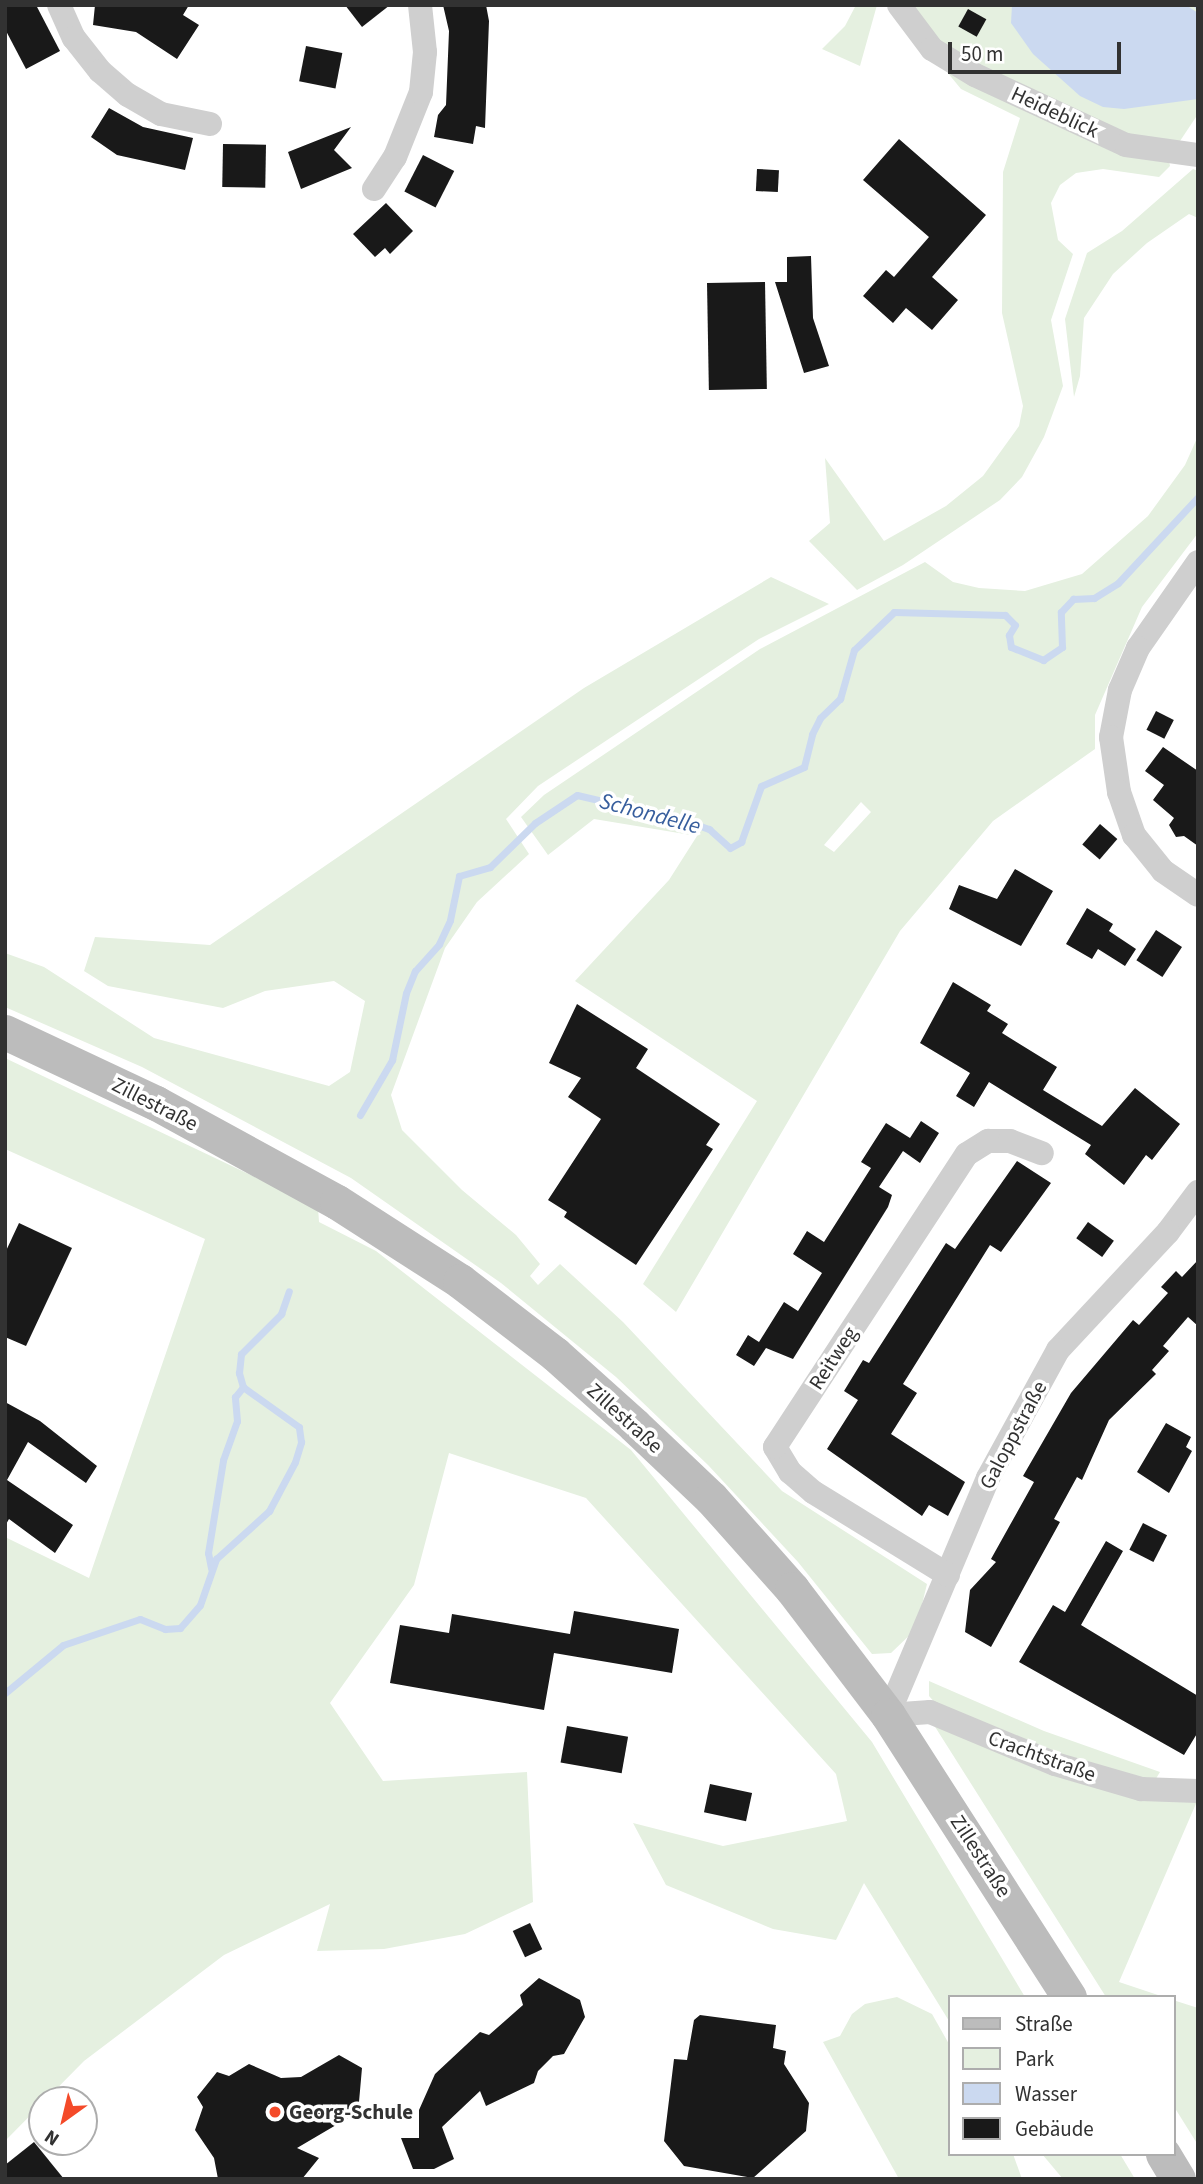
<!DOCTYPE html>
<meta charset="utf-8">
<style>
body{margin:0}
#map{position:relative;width:1203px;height:2184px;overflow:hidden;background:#fff;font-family:"Source Sans 3",sans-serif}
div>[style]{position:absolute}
.green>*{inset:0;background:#e5f0e0}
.water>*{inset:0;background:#cbd9f0}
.stream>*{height:7px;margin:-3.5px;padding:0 3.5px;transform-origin:3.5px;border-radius:3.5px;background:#cbd9f0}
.building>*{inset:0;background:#191919;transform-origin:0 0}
.minor>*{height:24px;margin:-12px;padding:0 12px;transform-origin:12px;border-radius:12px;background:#cfcfcf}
.secondary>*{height:35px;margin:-17.5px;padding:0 17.5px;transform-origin:17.5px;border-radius:17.5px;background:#bcbcbc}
.dots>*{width:19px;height:19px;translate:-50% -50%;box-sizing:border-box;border:4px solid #fff;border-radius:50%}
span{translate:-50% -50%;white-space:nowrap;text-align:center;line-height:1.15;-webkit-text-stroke:7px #fff;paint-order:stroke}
.street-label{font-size:21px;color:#323232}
.poi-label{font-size:21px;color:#323232;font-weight:700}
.left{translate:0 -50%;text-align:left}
.water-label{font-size:23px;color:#375e9d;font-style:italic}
.frame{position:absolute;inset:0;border:7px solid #323232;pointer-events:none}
.legend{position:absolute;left:948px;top:1995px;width:228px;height:161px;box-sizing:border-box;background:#fff;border:2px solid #adadad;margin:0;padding:9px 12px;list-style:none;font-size:21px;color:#323232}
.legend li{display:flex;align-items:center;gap:14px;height:35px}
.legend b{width:35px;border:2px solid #adadad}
.north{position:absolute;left:28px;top:2086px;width:70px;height:70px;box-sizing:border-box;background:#fff;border:2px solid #adadad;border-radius:50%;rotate:214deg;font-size:19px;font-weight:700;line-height:28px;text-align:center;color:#323232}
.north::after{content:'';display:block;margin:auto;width:24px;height:32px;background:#f44a29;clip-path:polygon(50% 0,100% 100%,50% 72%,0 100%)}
.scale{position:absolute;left:948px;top:42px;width:173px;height:32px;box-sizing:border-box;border:4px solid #323232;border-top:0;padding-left:9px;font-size:21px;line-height:24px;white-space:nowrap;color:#323232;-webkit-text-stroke:5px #fff;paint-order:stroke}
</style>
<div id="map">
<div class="green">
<div style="clip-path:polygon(856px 5px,877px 5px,860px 66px,822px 49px,845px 26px)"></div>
<div style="clip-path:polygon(900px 5px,1198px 5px,1198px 114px,1180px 141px,1153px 141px,1100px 128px,975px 75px)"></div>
<div style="clip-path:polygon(947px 72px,1169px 161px,1170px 166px,1159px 177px,1103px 169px,1076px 173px,1060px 185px,1051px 203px,1058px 240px,1073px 254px,1051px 320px,1063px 386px,1044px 437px,1022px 477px,1000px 500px,903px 565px,857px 590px,809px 541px,830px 523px,825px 458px,884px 541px,946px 506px,983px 476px,1019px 426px,1023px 406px,1002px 313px,1003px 172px,1020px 118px,961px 89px)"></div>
<div style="clip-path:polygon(1193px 169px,1198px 171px,1198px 218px,1189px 214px,1147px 243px,1113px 274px,1084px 318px,1080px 376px,1074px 397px,1065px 319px,1087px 253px,1122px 231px)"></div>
<div style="clip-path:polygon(evenodd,1198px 436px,1198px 533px,1142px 607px,1095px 715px,1095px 749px,993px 821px,900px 931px,676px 1312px,643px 1284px,757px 1101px,575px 981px,669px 880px,697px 836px,594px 819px,548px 855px,521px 817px,544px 795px,760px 649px,925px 562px,953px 582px,979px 588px,1025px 591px,1082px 574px,1148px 516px,1185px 465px,1198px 436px,861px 802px,871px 812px,834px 852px,824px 845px,861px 802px)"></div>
<div style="clip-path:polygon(771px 577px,829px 604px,759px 639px,538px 786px,506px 819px,529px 854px,477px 902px,445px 948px,391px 1095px,402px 1130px,462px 1190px,516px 1235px,540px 1264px,530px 1276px,538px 1285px,560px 1264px,623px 1322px,782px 1491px,927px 1584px,916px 1629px,891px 1653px,872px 1654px,798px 1562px,708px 1465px,616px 1377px,501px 1283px,351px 1178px,142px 1067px,5px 1007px,5px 953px,44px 967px,154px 1038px,329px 1086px,350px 1072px,365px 1001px,334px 981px,265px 991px,223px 1008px,108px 986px,84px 971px,95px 937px,210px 945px,584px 688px)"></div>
<div style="clip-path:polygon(5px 1058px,318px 1207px,319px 1222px,376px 1251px,631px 1450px,872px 1742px,1025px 1997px,949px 1997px,949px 2021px,864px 1883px,836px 1940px,773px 1929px,666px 1885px,633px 1823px,723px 1846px,847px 1821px,836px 1774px,586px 1498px,449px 1453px,414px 1585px,330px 1703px,383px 1781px,527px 1772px,533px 1902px,465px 1934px,384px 1949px,317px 1951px,330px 1904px,224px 1955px,84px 2061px,5px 2141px,5px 1537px,89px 1578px,205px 1239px,5px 1149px)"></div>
<div style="clip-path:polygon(929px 1681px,1044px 1731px,1160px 1772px,1154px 1782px,1085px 1767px,937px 1705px,929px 1696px)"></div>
<div style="clip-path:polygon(932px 1722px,1198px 1799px,1119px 1982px,1164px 1997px,1106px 1997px)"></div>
<div style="clip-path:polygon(897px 1997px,932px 2014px,949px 2044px,949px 2154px,1013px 2154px,1022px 2179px,899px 2179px,823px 2042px,840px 2036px,852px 2014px,865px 2004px)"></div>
<div style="clip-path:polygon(1173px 2000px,1198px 2008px,1198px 2145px,1173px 2105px)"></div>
<div style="clip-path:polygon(1042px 2154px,1120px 2154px,1135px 2179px,1063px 2179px)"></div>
</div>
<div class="water">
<div style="clip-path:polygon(1186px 5px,1198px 13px,1198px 99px,1124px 109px,1103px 107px,1080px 96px,1033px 54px,1011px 23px,1012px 5px)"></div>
</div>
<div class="stream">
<div style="left:1197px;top:5px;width:1px;rotate:45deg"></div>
<div style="left:360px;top:1115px;width:64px;rotate:-59.8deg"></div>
<div style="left:392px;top:1060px;width:68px;rotate:-78.2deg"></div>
<div style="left:406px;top:993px;width:24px;rotate:-68deg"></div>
<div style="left:415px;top:971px;width:36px;rotate:-48deg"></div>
<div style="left:439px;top:944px;width:26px;rotate:-65deg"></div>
<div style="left:450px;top:920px;width:45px;rotate:-78.4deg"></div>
<div style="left:459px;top:876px;width:32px;rotate:-16deg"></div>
<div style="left:490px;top:867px;width:63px;rotate:-44.4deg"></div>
<div style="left:535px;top:823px;width:50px;rotate:-33.7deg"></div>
<div style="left:577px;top:795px;width:110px;rotate:13.2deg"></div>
<div style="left:684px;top:820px;width:27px;rotate:20deg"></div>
<div style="left:709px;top:829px;width:28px;rotate:42deg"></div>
<div style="left:730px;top:848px;width:13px;rotate:-29deg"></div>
<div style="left:741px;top:842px;width:59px;rotate:-70.3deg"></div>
<div style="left:761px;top:786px;width:47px;rotate:-23.8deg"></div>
<div style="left:804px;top:767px;width:34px;rotate:-76deg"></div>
<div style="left:812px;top:734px;width:18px;rotate:-63deg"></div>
<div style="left:820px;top:718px;width:28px;rotate:-44deg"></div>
<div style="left:840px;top:699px;width:51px;rotate:-74.1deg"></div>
<div style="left:854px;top:650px;width:55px;rotate:-43.5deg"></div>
<div style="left:894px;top:612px;width:111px;rotate:1.5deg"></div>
<div style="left:1005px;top:615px;width:14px;rotate:45deg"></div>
<div style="left:1015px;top:625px;width:12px;rotate:121deg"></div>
<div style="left:1009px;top:635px;width:12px;rotate:81deg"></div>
<div style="left:1011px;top:647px;width:35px;rotate:22deg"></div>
<div style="left:1043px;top:660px;width:23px;rotate:-34deg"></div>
<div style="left:1062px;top:647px;width:35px;rotate:-92deg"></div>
<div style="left:1061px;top:612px;width:18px;rotate:-47deg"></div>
<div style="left:1073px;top:599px;width:21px;rotate:-3deg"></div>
<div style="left:1094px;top:598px;width:28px;rotate:-32deg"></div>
<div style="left:1118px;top:583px;width:117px;rotate:-47.1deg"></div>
<div style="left:211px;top:1568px;width:15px;rotate:-101deg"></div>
<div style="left:208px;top:1553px;width:94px;rotate:-80.8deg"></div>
<div style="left:223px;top:1460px;width:41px;rotate:-70.3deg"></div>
<div style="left:237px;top:1421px;width:24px;rotate:-95deg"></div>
<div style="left:235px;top:1397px;width:13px;rotate:-51deg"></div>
<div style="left:5px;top:1693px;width:75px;rotate:-39.6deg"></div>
<div style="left:63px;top:1645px;width:81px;rotate:-18.7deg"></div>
<div style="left:140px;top:1619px;width:27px;rotate:22deg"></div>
<div style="left:165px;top:1629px;width:15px;rotate:-4deg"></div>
<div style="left:180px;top:1628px;width:30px;rotate:-49deg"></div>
<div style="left:200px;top:1605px;width:49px;rotate:-70.8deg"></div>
<div style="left:216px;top:1559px;width:72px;rotate:-42.2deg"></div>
<div style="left:269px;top:1511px;width:55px;rotate:-62deg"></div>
<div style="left:295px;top:1462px;width:21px;rotate:-73deg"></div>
<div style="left:301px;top:1442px;width:15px;rotate:-98deg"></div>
<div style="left:299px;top:1427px;width:69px;rotate:-144.5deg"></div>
<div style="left:243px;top:1387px;width:15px;rotate:-106deg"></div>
<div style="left:239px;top:1373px;width:19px;rotate:-84deg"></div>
<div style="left:241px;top:1354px;width:57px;rotate:-45deg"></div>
<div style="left:281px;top:1314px;width:24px;rotate:-71deg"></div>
</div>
<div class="building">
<div style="clip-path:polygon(5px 5px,36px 5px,60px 51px,26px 69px,5px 29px)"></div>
<div style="clip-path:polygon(95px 5px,189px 5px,183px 15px,199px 25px,177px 59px,136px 32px,93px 25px)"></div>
<div style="clip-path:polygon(345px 5px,390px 5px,362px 27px)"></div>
<div style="clip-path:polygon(443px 5px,486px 5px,489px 21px,485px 128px,476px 126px,473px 144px,434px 137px,438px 115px,446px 105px,449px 31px)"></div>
<div style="left:968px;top:9px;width:21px;height:20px;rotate:29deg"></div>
<div style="left:306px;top:46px;width:37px;height:36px;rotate:11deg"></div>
<div style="clip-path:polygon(109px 108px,143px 127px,193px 138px,185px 170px,117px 155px,91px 137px)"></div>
<div style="clip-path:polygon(351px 127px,334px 150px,352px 168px,301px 189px,288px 152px)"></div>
<div style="clip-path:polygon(899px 139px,986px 215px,932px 277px,958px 300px,932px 330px,906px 308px,893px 323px,863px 296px,886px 270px,894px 277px,929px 237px,863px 180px)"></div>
<div style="left:223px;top:144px;width:43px;height:43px;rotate:1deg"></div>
<div style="left:423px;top:155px;width:35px;height:41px;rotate:27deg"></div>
<div style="left:757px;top:169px;width:22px;height:22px;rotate:3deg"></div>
<div style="clip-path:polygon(386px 203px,413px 231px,390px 254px,385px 248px,375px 257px,353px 234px)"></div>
<div style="clip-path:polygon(811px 256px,813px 318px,829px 366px,804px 373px,775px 282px,787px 282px,787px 257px)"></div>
<div style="left:765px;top:282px;width:107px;height:58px;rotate:89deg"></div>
<div style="left:1156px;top:711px;width:20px;height:21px;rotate:27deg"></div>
<div style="clip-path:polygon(1163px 747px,1198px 771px,1198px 846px,1184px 836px,1176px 837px,1169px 825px,1174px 818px,1153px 800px,1164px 785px,1145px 771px)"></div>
<div style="left:1100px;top:824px;width:23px;height:27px;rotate:41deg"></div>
<div style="clip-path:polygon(1015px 869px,1053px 891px,1021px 946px,949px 909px,959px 885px,997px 899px)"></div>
<div style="clip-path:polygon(1087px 908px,1113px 924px,1109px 931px,1136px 949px,1125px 966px,1098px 949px,1092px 959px,1066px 944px)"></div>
<div style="left:1156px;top:930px;width:31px;height:36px;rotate:33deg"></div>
<div style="clip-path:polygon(953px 982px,991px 1005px,987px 1011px,1008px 1024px,1002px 1033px,1057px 1067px,1043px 1090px,1102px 1126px,1135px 1088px,1180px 1124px,1152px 1160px,1146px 1155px,1124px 1185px,1085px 1154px,1091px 1145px,989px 1082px,974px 1107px,956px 1096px,970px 1073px,920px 1043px)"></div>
<div style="clip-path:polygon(577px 1004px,648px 1049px,636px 1068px,720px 1124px,706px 1145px,713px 1149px,636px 1265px,564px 1217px,567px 1212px,548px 1200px,601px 1119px,568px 1097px,581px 1078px,549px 1063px)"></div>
<div style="clip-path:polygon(921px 1121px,939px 1133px,920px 1163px,903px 1151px,879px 1187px,892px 1195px,888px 1207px,793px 1359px,766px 1348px,754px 1366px,736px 1355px,748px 1335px,759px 1342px,784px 1302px,798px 1311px,822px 1273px,793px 1254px,807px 1231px,824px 1242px,871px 1168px,861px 1162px,886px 1123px,910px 1138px)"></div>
<div style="clip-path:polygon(1017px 1161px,1051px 1183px,1001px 1252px,990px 1245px,903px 1384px,917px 1393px,891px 1434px,965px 1482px,948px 1516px,929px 1505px,922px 1516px,827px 1449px,858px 1400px,844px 1391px,863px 1360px,869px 1363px,946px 1243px,955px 1249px)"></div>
<div style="left:1088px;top:1222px;width:32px;height:20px;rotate:36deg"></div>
<div style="clip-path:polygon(19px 1223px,72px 1248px,26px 1346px,5px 1337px,5px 1253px)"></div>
<div style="clip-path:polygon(1198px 1260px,1198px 1326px,1188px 1317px,1163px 1346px,1169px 1351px,1152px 1370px,1156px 1374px,1109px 1420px,1082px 1480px,1077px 1477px,1054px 1519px,1060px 1522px,991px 1647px,965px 1632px,970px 1590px,996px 1562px,991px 1559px,1034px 1482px,1023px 1476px,1071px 1393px,1133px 1320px,1139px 1325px,1168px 1293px,1161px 1287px,1176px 1271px,1182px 1277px)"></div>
<div style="clip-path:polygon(5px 1402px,40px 1421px,97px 1466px,86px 1483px,28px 1442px,7px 1480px,73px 1525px,55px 1553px,9px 1519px,5px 1526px)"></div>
<div style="clip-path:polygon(1166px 1423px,1191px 1437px,1186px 1447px,1192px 1451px,1169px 1493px,1137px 1472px)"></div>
<div style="left:1143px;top:1523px;width:27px;height:30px;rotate:27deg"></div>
<div style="clip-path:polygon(1106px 1541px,1123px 1551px,1081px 1625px,1198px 1696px,1198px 1732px,1184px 1755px,1019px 1662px,1053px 1605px,1065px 1612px)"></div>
<div style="clip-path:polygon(574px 1611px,679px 1629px,672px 1673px,554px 1653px,544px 1710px,390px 1683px,400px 1625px,449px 1633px,452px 1614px,570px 1634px)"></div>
<div style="left:567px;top:1726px;width:62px;height:37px;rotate:10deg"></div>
<div style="left:710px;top:1784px;width:43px;height:29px;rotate:12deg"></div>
<div style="left:530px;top:1923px;width:29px;height:19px;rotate:65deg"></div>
<div style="clip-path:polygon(539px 1978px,580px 2000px,585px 2017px,564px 2054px,553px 2056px,538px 2071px,534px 2083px,486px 2106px,480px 2091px,442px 2127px,454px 2159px,434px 2169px,413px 2169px,401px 2138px,419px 2138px,419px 2110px,435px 2074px,480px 2032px,489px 2035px,523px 2005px,520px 1995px)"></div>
<div style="clip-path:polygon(700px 2015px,776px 2025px,773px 2048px,786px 2051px,784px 2064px,809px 2103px,806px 2131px,753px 2178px,684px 2166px,664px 2141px,674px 2059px,687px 2060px,694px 2020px)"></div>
<div style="clip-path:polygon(339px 2055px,362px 2068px,359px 2102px,351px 2106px,348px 2118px,297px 2148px,319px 2158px,302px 2179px,218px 2179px,214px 2158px,195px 2130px,203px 2107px,197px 2097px,217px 2072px,229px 2076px,249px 2064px,281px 2078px,301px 2077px)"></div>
<div style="clip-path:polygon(34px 2142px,64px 2179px,5px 2179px,5px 2165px)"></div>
</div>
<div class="minor">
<div style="left:59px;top:5px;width:36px;rotate:66deg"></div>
<div style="left:74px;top:38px;width:42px;rotate:51.8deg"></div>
<div style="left:100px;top:71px;width:37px;rotate:41deg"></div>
<div style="left:128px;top:95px;width:38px;rotate:30deg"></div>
<div style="left:161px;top:114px;width:50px;rotate:11.5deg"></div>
<div style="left:899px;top:5px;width:55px;rotate:53.1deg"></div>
<div style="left:932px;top:49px;width:50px;rotate:31.2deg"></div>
<div style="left:975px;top:75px;width:166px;rotate:24.9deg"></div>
<div style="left:1126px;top:145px;width:73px;rotate:7.9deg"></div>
<div style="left:374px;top:189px;width:38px;rotate:-57deg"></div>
<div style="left:395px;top:157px;width:70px;rotate:-68.2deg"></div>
<div style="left:421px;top:92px;width:40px;rotate:-84.3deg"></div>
<div style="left:425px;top:52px;width:47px;rotate:-96.1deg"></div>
<div style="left:1198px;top:562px;width:105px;rotate:124.9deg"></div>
<div style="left:1138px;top:648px;width:46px;rotate:113.2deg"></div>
<div style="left:1120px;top:690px;width:48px;rotate:100.8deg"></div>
<div style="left:1111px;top:737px;width:56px;rotate:81.7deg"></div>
<div style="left:1119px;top:792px;width:46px;rotate:70.8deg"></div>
<div style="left:1134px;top:835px;width:46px;rotate:51.1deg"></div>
<div style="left:1163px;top:871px;width:42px;rotate:34.4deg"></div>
<div style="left:1198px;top:1192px;width:50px;rotate:126.9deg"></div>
<div style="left:1168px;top:1232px;width:161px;rotate:133deg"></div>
<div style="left:1058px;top:1350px;width:146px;rotate:118.7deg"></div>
<div style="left:988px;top:1478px;width:257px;rotate:112.9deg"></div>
<div style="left:888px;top:1715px;width:42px;rotate:-4.1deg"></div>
<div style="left:930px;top:1712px;width:135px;rotate:22.6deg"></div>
<div style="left:1055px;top:1764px;width:90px;rotate:16.2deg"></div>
<div style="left:1141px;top:1789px;width:57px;rotate:2deg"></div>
<div style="left:948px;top:1575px;width:158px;rotate:-148.4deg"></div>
<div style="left:813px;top:1492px;width:30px;rotate:-139deg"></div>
<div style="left:790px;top:1472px;width:29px;rotate:-121deg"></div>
<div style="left:775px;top:1447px;width:350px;rotate:-56.8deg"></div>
<div style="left:967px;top:1154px;width:25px;rotate:-32deg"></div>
<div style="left:988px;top:1141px;width:22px"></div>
<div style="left:1010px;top:1141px;width:34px;rotate:21deg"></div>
</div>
<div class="secondary">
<div style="left:5px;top:1032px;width:167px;rotate:25.2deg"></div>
<div style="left:156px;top:1103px;width:206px;rotate:28.7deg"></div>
<div style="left:337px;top:1202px;width:146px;rotate:32.7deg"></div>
<div style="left:460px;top:1281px;width:120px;rotate:37.5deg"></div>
<div style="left:555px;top:1354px;width:106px;rotate:41.9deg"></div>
<div style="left:634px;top:1425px;width:106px;rotate:43.5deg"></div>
<div style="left:711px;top:1498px;width:122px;rotate:48.3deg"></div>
<div style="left:792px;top:1589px;width:158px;rotate:52.7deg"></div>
<div style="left:888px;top:1715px;width:335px;rotate:57.3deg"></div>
<div style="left:1163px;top:2154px;width:29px;rotate:59deg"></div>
</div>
<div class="dots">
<div style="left:275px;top:2112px;background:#f44a29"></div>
</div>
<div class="street-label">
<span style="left:1055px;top:112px;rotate:25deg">Heideblick</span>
<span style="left:155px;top:1104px;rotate:27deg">Zillestraße</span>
<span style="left:833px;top:1358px;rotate:-57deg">Reitweg</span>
<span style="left:625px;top:1418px;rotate:42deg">Zillestraße</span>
<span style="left:1013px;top:1435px;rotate:-62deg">Galoppstraße</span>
<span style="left:1042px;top:1756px;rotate:20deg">Crachtstraße</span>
<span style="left:981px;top:1856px;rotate:57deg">Zillestraße</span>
</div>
<div class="poi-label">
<span class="left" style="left:289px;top:2112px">Georg-Schule</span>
</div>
<div class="water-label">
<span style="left:650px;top:814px;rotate:15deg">Schondelle</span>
</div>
<div class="frame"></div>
<ul class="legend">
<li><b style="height:9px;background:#bcbcbc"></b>Straße</li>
<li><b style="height:19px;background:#e5f0e0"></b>Park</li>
<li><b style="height:19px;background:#cbd9f0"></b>Wasser</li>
<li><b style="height:19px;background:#191919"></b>Gebäude</li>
</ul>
<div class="north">N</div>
<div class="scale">50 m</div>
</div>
